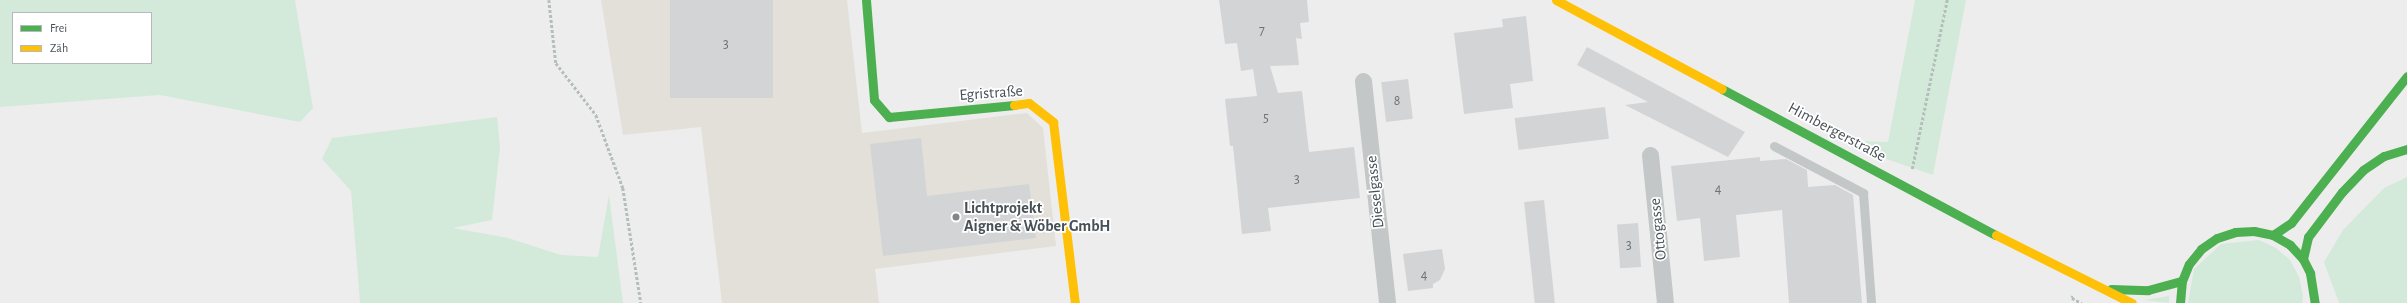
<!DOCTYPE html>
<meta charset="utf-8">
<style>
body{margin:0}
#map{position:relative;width:2407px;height:303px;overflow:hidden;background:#ededed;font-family:"Alegreya Sans",sans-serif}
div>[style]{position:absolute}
.commercial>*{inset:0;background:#e3e0da}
.green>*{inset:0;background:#d3eada}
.building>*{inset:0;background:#d3d4d6;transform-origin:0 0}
.path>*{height:2.5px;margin-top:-1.25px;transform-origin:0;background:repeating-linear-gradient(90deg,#b4beba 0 3px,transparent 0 5px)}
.lane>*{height:9px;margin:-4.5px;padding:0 4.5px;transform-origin:4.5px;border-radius:4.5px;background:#c4c7c8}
.street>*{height:17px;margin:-8.5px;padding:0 8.5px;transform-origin:8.5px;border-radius:8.5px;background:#c4c7c8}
.fast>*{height:9px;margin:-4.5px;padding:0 4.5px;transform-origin:4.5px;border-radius:4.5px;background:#4caf50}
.slow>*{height:9px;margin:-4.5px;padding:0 4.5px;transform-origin:4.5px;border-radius:4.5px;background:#ffc107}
.dots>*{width:11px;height:11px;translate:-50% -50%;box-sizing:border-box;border:2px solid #fff;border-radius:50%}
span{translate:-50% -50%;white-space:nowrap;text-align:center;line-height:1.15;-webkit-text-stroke:3.5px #fff;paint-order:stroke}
.number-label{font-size:14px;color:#6b7277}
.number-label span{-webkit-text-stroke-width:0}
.street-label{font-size:16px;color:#465056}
.poi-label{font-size:16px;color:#465056;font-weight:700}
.left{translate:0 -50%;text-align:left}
.legend{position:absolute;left:12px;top:12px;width:140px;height:52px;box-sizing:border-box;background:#fff;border:1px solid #b5b9bb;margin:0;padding:5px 7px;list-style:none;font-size:12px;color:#465056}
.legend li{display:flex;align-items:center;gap:8px;height:20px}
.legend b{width:20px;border:1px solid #b5b9bb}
</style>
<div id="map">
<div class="commercial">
<div style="clip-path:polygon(601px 0,847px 0,862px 133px,1027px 113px,1043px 128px,1056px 246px,875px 269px,879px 303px,722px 303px,701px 127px,623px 135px)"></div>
</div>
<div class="green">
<div style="clip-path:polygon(evenodd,0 0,295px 0,313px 108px,300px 122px,160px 95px,0 107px,0 0,13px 13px,151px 13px,151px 63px,13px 63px,13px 13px)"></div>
<div style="clip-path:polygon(1915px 0,1966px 0,1933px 175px,1863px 151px,1864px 141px,1888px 142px)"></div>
<div style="clip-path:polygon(497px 117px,500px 147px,492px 220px,453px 228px,508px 238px,561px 255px,598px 257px,609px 195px,623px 303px,360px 303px,351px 191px,322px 159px,332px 138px)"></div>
<div style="clip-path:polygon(2407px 177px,2407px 303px,2339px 303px,2324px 262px,2343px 230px,2384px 188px)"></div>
<div style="clip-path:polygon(2259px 240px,2276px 248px,2290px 260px,2299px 277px,2303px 295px,2302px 303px,2188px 303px,2194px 269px,2221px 244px)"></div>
<div style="clip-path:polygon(2169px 296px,2169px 303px,2144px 300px)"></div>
</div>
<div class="building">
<div style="left:670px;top:0;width:103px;height:98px"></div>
<div style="clip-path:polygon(1219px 0,1307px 0,1309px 22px,1300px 23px,1302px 39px,1296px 38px,1299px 65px,1270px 66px,1278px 93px,1302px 91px,1309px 152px,1354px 147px,1360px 198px,1268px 208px,1271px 231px,1242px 234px,1233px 146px,1230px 146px,1225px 99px,1257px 96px,1253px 69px,1241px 71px,1237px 43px,1225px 44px)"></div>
<div style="clip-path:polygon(1526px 16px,1533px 81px,1510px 84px,1513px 108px,1464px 114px,1454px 33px,1503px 27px,1502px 19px)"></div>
<div style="clip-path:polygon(1587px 47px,1745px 132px,1728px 157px,1625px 105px,1648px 102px,1577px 65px)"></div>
<div style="left:1408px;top:79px;width:40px;height:27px;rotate:83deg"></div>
<div style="left:1605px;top:107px;width:32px;height:91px;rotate:83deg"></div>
<div style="clip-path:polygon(921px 138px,927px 196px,1029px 184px,1036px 238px,883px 256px,870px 144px)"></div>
<div style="clip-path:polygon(1760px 157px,1760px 161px,1786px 159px,1807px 170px,1808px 187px,1835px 185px,1853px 195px,1862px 303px,1789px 303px,1782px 210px,1736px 215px,1740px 257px,1704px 261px,1700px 218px,1677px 221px,1671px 166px)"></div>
<div style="left:1544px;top:200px;width:104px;height:20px;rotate:84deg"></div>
<div style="left:1638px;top:223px;width:44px;height:21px;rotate:86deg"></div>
<div style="clip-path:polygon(1442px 249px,1445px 269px,1440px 280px,1433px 284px,1433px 288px,1408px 291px,1403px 254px)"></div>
</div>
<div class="path">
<div style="left:549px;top:0;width:63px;rotate:83.7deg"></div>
<div style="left:556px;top:63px;width:66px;rotate:52.4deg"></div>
<div style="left:596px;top:115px;width:78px;rotate:69.7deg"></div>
<div style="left:623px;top:188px;width:116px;rotate:81.1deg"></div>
<div style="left:1912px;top:169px;width:173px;rotate:-78.3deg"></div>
<div style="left:2073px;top:296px;width:2px;rotate:117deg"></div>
<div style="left:2072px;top:298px;width:11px;rotate:27deg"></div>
</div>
<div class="lane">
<div style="left:1774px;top:146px;width:101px;rotate:27.8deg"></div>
<div style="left:1863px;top:193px;width:110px;rotate:85.8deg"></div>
</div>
<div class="street">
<div style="left:1363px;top:81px;width:223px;rotate:83.8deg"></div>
<div style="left:1650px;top:155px;width:149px;rotate:84.2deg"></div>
</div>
<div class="fast">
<div style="left:866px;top:0;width:100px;rotate:85.4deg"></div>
<div style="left:874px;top:100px;width:23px;rotate:49deg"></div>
<div style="left:889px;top:117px;width:126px;rotate:-5.5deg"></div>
<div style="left:1722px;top:89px;width:310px;rotate:28.1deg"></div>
<div style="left:2273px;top:235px;width:22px;rotate:-34deg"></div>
<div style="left:2291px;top:223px;width:187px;rotate:-51.7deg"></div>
<div style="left:2303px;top:259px;width:23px;rotate:-77deg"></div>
<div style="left:2308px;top:237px;width:56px;rotate:-52.9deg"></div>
<div style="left:2342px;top:192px;width:30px;rotate:-46deg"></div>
<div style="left:2363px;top:170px;width:25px;rotate:-34deg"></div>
<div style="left:2384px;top:156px;width:24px;rotate:-17deg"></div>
<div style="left:2111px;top:289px;width:37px;rotate:2deg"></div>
<div style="left:2148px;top:290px;width:35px;rotate:-15deg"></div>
<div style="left:2180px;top:303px;width:22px;rotate:-85deg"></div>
<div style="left:2182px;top:281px;width:18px;rotate:-68deg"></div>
<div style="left:2189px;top:264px;width:19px;rotate:-51deg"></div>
<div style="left:2201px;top:249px;width:19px;rotate:-35deg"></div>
<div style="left:2217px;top:238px;width:19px;rotate:-18deg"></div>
<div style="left:2235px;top:232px;width:19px;rotate:-3deg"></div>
<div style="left:2254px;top:231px;width:19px;rotate:12deg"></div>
<div style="left:2273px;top:235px;width:20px;rotate:30deg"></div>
<div style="left:2290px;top:245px;width:19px;rotate:47deg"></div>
<div style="left:2303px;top:259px;width:16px;rotate:63deg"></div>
<div style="left:2310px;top:273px;width:30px;rotate:81deg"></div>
</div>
<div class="slow">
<div style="left:1556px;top:0;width:188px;rotate:28.2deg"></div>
<div style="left:1014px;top:105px;width:15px;rotate:-8deg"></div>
<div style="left:1029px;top:103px;width:31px;rotate:38deg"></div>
<div style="left:1053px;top:122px;width:182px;rotate:83.1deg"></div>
<div style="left:1996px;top:235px;width:152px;rotate:26.6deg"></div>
</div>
<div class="dots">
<div style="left:956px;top:217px;background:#80878b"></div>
</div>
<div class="number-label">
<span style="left:1262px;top:30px">7</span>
<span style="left:726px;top:44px">3</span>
<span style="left:1397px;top:101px">8</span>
<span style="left:1266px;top:118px">5</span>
<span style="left:1297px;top:179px">3</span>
<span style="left:1718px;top:189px">4</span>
<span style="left:1629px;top:245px">3</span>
<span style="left:1424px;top:275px">4</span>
</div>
<div class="street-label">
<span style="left:991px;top:93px;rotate:-4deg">Egristraße</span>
<span style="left:1837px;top:132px;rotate:28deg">Himbergerstraße</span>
<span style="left:1375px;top:192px;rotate:-96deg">Dieselgasse</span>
<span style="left:1658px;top:229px;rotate:-96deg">Ottogasse</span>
</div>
<div class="poi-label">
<span class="left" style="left:964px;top:217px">Lichtprojekt<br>Aigner &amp; Wöber GmbH</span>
</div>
<ul class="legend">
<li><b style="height:5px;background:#4caf50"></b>Frei</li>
<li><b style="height:5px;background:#ffc107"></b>Zäh</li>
</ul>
</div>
